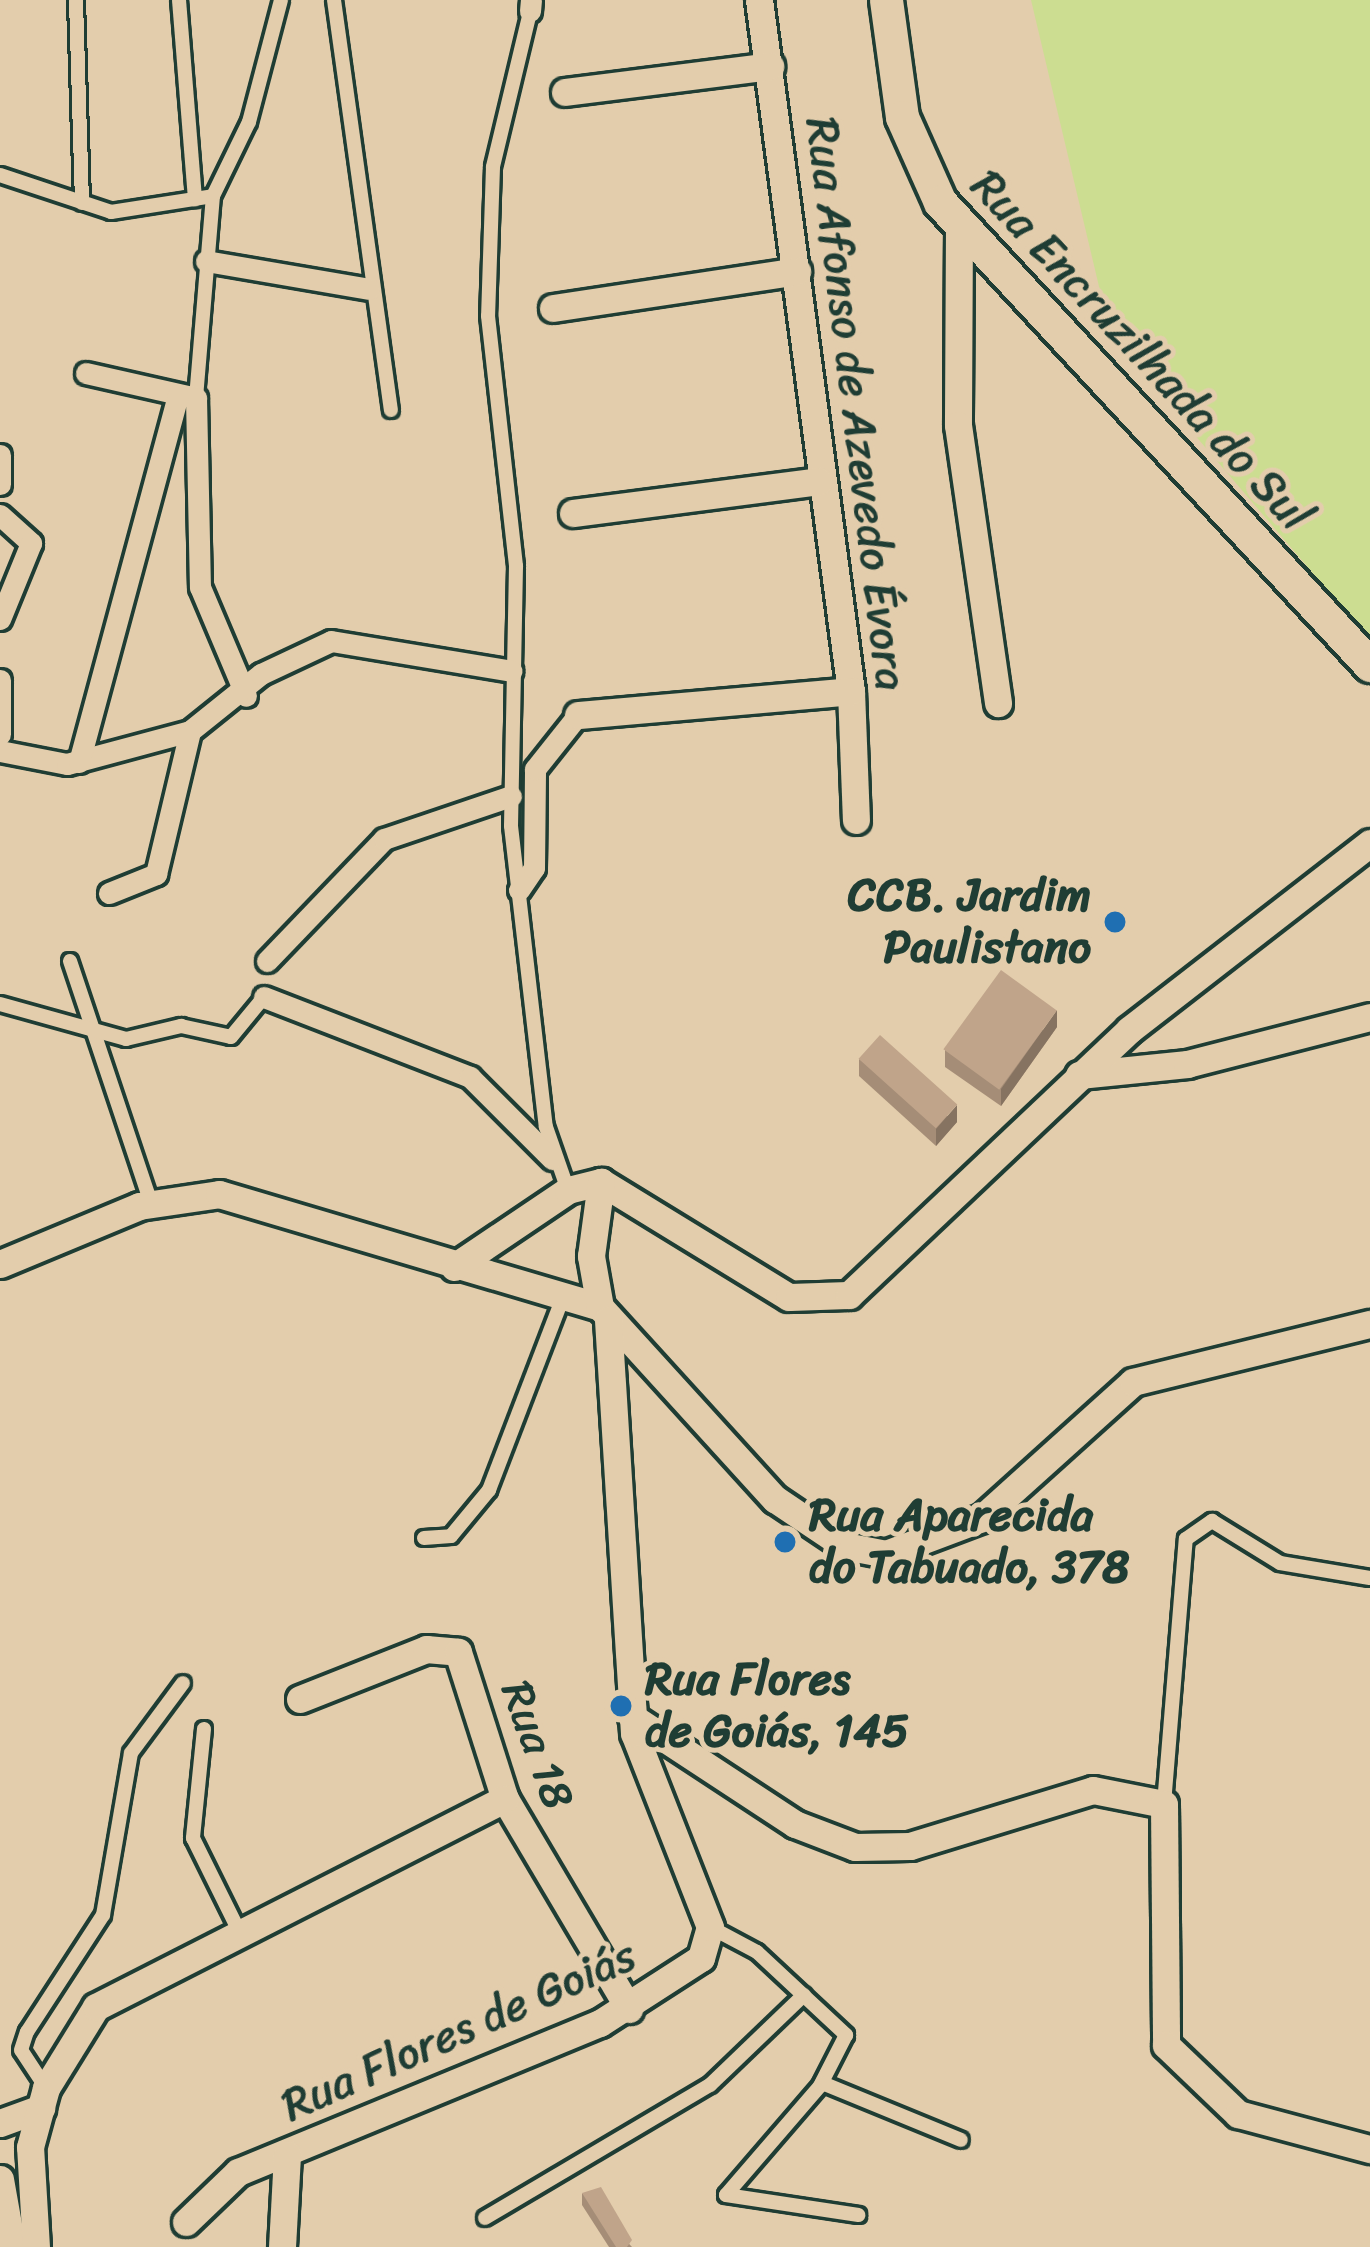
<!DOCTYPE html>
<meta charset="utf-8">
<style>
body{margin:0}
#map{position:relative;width:1370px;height:2247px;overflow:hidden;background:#e3cdac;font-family:Sriracha,sans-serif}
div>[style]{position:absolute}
.green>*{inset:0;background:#ccdd91}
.roads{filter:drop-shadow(3px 0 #1f3d34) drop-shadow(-3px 0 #1f3d34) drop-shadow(0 3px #1f3d34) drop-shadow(0 -3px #1f3d34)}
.service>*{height:14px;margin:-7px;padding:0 7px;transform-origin:7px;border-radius:7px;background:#e3cdac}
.pedestrian>*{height:21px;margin:-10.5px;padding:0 10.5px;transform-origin:10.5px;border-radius:10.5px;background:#e3cdac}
.minor>*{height:27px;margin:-13.5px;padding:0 13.5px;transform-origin:13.5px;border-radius:13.5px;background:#e3cdac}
.tertiary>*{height:33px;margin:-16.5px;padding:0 16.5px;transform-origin:16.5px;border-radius:16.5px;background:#e3cdac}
.wall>*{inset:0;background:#a58d77}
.shaded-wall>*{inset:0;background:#867361}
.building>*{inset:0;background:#c0a48a;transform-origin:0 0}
.dots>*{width:33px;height:33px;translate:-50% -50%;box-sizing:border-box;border:6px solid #e3cdac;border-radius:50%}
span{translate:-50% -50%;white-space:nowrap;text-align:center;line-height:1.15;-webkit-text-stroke:10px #e3cdac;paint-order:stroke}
.street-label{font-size:45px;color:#1f3d34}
.poi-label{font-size:45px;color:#1f3d34;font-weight:700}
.right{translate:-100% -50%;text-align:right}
.left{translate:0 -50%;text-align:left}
</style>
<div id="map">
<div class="green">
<div style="clip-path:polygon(1031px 0,1370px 0,1370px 640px,1111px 337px)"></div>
</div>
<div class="roads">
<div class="service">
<div style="left:76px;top:0;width:203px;rotate:88.3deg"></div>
<div style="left:179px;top:0;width:200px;rotate:85.4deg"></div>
<div style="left:334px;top:0;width:414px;rotate:82.1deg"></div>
<div style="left:532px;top:4px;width:168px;rotate:103.5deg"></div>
<div style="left:493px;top:167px;width:149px;rotate:91.9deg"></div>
<div style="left:488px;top:316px;width:252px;rotate:83.6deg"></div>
<div style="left:516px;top:566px;width:260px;rotate:91.1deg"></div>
<div style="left:511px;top:826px;width:303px;rotate:83.4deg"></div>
<div style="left:546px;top:1127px;width:67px;rotate:70.8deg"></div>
<div style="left:0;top:175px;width:117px;rotate:18.4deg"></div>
<div style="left:111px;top:212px;width:103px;rotate:-8.9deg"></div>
<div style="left:196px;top:398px;width:203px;rotate:-85.2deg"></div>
<div style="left:213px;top:196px;width:82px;rotate:-64.1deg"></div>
<div style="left:249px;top:122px;width:126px;rotate:-75.3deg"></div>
<div style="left:70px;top:961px;width:255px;rotate:71.5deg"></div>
<div style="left:0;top:1004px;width:131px;rotate:15.5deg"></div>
<div style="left:126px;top:1039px;width:57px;rotate:-13.3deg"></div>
<div style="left:181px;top:1026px;width:51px;rotate:12.4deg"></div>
<div style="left:231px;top:1037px;width:52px;rotate:-50.5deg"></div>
<div style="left:424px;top:1538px;width:27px;rotate:-4deg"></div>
<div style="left:451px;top:1536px;width:60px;rotate:-50.4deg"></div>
<div style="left:489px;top:1490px;width:207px;rotate:-69deg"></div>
<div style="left:204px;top:1729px;width:110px;rotate:95.8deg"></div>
<div style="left:193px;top:1838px;width:108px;rotate:63.7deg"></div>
<div style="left:1164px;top:1804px;width:266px;rotate:-85.3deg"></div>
<div style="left:1186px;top:1539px;width:32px;rotate:-35deg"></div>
<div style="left:1212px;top:1521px;width:80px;rotate:31.7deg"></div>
<div style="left:1280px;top:1563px;width:91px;rotate:9.5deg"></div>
<div style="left:710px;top:1927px;width:53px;rotate:28deg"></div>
<div style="left:757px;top:1952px;width:122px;rotate:43deg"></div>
<div style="left:846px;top:2035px;width:57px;rotate:117deg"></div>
<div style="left:820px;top:2086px;width:144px;rotate:130.8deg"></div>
<div style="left:726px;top:2195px;width:134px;rotate:8.6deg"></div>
<div style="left:822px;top:2083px;width:150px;rotate:22.3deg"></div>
<div style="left:46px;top:2088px;width:45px;rotate:-123.3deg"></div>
<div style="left:21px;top:2050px;width:19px;rotate:-72deg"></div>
<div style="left:27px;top:2032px;width:140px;rotate:-57deg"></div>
<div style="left:103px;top:1915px;width:164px;rotate:-80.2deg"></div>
<div style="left:131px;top:1753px;width:87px;rotate:-53.4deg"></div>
<div style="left:485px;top:2218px;width:261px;rotate:-30.6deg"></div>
<div style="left:710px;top:2085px;width:130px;rotate:-43.8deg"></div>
</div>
<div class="pedestrian">
<div style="left:530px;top:11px;width:11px;rotate:-85deg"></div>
<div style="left:206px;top:261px;width:165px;rotate:9.7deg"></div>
<div style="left:86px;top:373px;width:113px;rotate:12.8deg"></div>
<div style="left:196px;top:398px;width:189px;rotate:88.8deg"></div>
<div style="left:200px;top:587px;width:118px;rotate:67.1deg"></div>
<div style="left:0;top:455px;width:29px;rotate:90deg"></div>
<div style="left:0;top:515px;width:42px;rotate:42.1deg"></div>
<div style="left:31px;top:543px;width:82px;rotate:112.2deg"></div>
<div style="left:0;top:680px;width:54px;rotate:90deg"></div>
<div style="left:0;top:751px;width:68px;rotate:11deg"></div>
<div style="left:67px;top:764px;width:127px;rotate:-15deg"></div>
<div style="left:190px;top:731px;width:91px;rotate:-38.8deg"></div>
<div style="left:261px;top:674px;width:77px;rotate:-25.2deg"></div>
<div style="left:331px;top:641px;width:183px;rotate:9.4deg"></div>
<div style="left:79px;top:762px;width:380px;rotate:-74.9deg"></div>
<div style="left:519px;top:890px;width:27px;rotate:-56deg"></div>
<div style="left:534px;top:868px;width:99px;rotate:-89.4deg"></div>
<div style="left:535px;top:769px;width:69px;rotate:-51.5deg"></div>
<div style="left:109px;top:893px;width:51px;rotate:-22deg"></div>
<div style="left:156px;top:874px;width:147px;rotate:-76.6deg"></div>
<div style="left:267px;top:961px;width:169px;rotate:-46.2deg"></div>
<div style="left:384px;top:839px;width:134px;rotate:-18.7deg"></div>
<div style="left:264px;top:997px;width:221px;rotate:21.2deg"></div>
<div style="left:470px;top:1077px;width:116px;rotate:45deg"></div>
</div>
<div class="minor">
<div style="left:759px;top:0;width:697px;rotate:82.42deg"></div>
<div style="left:851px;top:691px;width:129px;rotate:87.8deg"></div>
<div style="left:565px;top:92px;width:207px;rotate:-7.2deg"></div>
<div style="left:959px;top:227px;width:198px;rotate:90.3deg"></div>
<div style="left:958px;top:425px;width:281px;rotate:81.8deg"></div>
<div style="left:553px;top:308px;width:247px;rotate:-8.6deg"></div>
<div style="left:573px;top:513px;width:248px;rotate:-7.4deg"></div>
<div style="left:578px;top:715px;width:274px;rotate:-5deg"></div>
<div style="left:1079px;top:1075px;width:109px;rotate:-5.8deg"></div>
<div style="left:1187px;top:1064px;width:189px;rotate:-14.4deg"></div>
<div style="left:0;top:1264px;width:151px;rotate:-22.6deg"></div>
<div style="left:139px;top:1206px;width:81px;rotate:-8.5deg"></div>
<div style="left:219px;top:1194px;width:397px;rotate:16.5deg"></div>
<div style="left:600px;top:1307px;width:260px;rotate:47.7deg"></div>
<div style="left:775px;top:1499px;width:84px;rotate:33.9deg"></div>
<div style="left:845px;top:1546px;width:42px;rotate:11deg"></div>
<div style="left:886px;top:1554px;width:103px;rotate:-20.6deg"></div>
<div style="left:982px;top:1518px;width:203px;rotate:-42deg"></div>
<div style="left:1133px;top:1382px;width:244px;rotate:-13.8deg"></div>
<div style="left:454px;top:1267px;width:138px;rotate:-34deg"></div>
<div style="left:568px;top:1190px;width:34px;rotate:-14deg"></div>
<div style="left:601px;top:1182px;width:220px;rotate:31.5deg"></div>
<div style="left:789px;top:1297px;width:60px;rotate:-1.9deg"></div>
<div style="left:849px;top:1295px;width:386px;rotate:-43.4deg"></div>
<div style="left:1129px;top:1030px;width:305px;rotate:-37.8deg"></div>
<div style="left:600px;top:1307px;width:52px;rotate:-100deg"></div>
<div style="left:591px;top:1256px;width:75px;rotate:-82.3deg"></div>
<div style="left:300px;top:1699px;width:136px;rotate:-21.6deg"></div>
<div style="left:426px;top:1649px;width:32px;rotate:5deg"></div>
<div style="left:458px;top:1652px;width:154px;rotate:72.3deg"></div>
<div style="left:505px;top:1799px;width:244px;rotate:59.4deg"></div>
<div style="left:632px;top:1717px;width:195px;rotate:33.3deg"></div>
<div style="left:795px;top:1824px;width:64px;rotate:21deg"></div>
<div style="left:855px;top:1847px;width:55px;rotate:-1deg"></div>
<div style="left:910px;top:1846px;width:191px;rotate:-17deg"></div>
<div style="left:1093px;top:1790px;width:72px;rotate:11.2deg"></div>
<div style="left:1164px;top:1804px;width:241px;rotate:89.5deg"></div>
<div style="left:1166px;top:2045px;width:100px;rotate:43.8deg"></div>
<div style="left:1238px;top:2114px;width:137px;rotate:14.9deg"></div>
<div style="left:0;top:2123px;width:44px;rotate:-20.1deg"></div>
<div style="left:0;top:2179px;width:69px;rotate:80deg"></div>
<div style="left:186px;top:2222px;width:72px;rotate:-43.9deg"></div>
<div style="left:238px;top:2172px;width:391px;rotate:-22.4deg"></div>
<div style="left:600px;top:2023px;width:120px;rotate:-32.8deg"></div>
<div style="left:701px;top:1958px;width:32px;rotate:-74deg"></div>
<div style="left:710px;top:1927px;width:208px;rotate:-111.4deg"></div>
<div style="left:634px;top:1733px;width:414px;rotate:-93.6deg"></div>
<div style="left:36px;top:2247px;width:100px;rotate:-93.4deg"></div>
<div style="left:30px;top:2147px;width:61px;rotate:-74.8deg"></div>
<div style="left:46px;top:2088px;width:95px;rotate:-58.3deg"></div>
<div style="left:96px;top:2007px;width:459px;rotate:-27deg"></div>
<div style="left:282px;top:2247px;width:93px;rotate:-86.9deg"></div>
</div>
<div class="tertiary">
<div style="left:886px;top:0;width:118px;rotate:82.2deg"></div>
<div style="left:902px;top:117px;width:93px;rotate:65.9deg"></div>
<div style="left:940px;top:202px;width:632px;rotate:47.12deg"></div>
</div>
</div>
<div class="wall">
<div style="clip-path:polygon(1057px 1027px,1001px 1106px,945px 1067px,945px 1050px)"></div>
<div style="clip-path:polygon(859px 1059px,957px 1122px,936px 1146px,859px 1076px)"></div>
<div style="clip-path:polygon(582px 2193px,632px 2247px,609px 2247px,582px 2205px)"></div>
</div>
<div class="shaded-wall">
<div style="clip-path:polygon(1057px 1010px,1057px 1027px,1001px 1106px,1001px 1089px)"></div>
<div style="clip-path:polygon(957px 1105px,957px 1122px,936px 1146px,936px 1129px)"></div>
</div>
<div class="building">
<div style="left:1001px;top:970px;width:69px;height:98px;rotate:36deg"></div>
<div style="left:880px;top:1035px;width:104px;height:32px;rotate:42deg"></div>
<div style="clip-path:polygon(601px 2187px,632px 2240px,627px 2247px,616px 2247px,582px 2193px)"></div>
</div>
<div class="dots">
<div style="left:1115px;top:922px;background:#1f6fb2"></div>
<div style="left:785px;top:1542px;background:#1f6fb2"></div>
<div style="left:621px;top:1706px;background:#1f6fb2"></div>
</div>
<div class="street-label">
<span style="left:1141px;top:351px;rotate:47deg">Rua Encruzilhada do Sul</span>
<span style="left:856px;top:404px;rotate:83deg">Rua Afonso de Azevedo Évora</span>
<span style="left:537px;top:1745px;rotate:70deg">Rua 18</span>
<span style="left:459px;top:2031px;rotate:-24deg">Rua Flores de Goiás</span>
</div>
<div class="poi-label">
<span class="right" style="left:1091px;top:922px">CCB. Jardim<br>Paulistano</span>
<span class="left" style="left:809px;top:1542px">Rua Aparecida<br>do Tabuado, 378</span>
<span class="left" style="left:645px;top:1706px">Rua Flores<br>de Goiás, 145</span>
</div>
</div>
